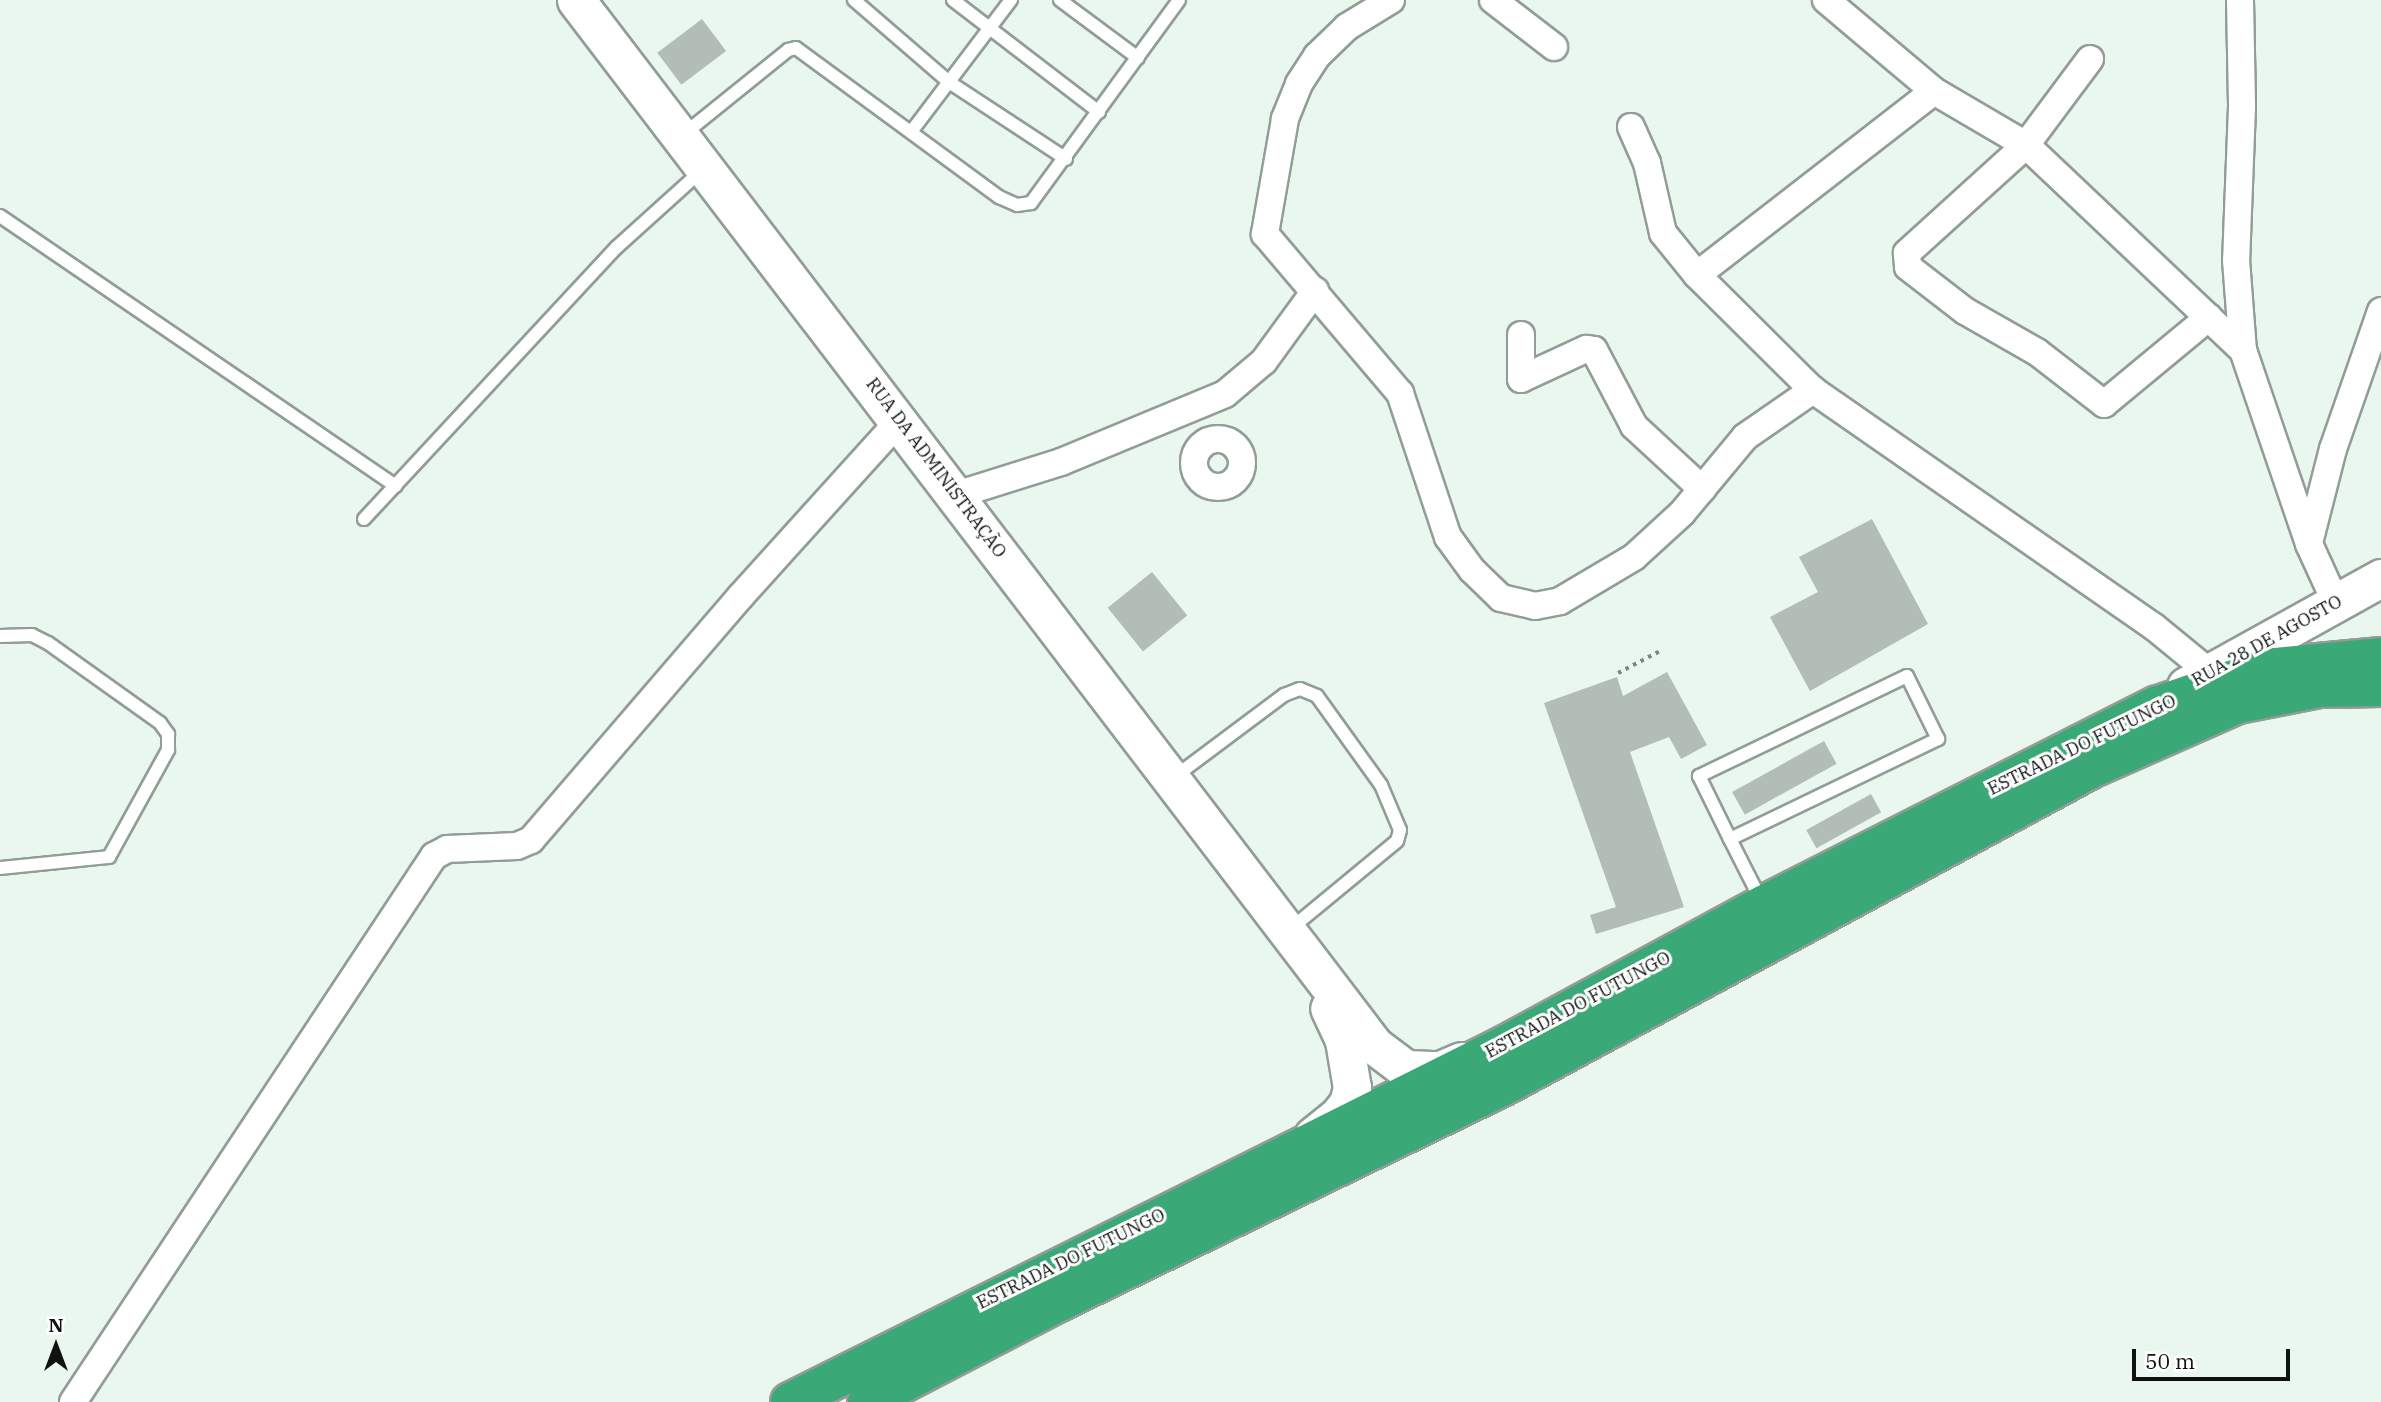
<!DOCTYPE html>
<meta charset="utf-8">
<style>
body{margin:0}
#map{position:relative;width:2381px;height:1402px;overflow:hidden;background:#eaf7ef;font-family:"IBM Plex Serif",serif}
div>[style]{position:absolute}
.building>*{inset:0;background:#b1bdb6;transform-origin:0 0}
.path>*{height:3.5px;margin-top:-1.75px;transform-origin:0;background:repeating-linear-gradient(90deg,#7e8681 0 3.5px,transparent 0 8.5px)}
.roads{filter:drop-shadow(2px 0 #919d96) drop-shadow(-2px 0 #919d96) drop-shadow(0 2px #919d96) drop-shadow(0 -2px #919d96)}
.lane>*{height:12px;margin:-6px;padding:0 6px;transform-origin:6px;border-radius:6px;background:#fff}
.street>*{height:26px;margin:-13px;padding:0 13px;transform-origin:13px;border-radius:13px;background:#fff}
.street>.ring{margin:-13px;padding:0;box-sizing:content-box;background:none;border:26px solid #fff;border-radius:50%}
.secondary>*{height:37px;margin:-18.5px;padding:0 18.5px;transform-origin:18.5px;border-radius:18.5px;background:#fff}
.highway>*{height:38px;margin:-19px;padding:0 19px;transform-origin:19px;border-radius:19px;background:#3aa877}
span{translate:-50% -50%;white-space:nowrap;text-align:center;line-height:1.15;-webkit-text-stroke:6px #fff;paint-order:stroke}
.street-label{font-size:18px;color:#0e1210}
.north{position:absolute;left:21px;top:1311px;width:70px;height:70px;-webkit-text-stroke:5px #fff;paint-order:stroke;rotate:0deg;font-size:19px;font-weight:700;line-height:28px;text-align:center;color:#0e1210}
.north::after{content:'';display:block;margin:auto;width:24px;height:32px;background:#0e1210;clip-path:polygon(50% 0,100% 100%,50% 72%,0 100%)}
.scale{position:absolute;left:2132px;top:1349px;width:158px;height:32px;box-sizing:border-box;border:4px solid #0e1210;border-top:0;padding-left:9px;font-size:21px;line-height:24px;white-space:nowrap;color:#0e1210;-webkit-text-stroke:5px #fff;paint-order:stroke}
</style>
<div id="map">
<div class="building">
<div style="left:702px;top:19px;width:40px;height:56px;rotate:53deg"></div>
<div style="clip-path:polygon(1872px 519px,1928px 624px,1810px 691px,1770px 617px,1818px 592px,1799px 557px)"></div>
<div style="left:1152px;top:572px;width:56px;height:57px;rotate:51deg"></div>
<div style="clip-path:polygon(1667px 672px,1707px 745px,1681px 759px,1669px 737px,1630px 752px,1684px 907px,1596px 934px,1590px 915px,1616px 907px,1544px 703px,1617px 677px,1623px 696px)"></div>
<div style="left:1824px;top:741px;width:26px;height:105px;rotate:61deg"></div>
<div style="left:1871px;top:794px;width:21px;height:74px;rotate:61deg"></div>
</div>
<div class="path">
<div style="left:1618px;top:673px;width:50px;rotate:-27.6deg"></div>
</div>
<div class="roads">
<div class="lane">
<div style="left:854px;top:0;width:125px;rotate:40.8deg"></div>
<div style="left:949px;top:82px;width:140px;rotate:33.3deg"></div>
<div style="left:953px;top:0;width:184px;rotate:37.5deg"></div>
<div style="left:1060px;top:0;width:97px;rotate:36.6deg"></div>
<div style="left:911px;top:132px;width:166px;rotate:-52.9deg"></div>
<div style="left:684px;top:134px;width:134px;rotate:-38.9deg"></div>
<div style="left:788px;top:50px;width:8px;rotate:-14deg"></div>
<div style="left:796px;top:48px;width:252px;rotate:36.3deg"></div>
<div style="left:999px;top:197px;width:20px;rotate:24deg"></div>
<div style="left:1017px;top:205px;width:14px;rotate:-8deg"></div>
<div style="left:1031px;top:203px;width:251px;rotate:-53.9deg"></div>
<div style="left:0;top:216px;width:479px;rotate:34.3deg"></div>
<div style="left:364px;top:519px;width:371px;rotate:-47.1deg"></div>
<div style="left:617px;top:247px;width:113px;rotate:-42.1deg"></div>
<div style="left:0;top:636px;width:32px;rotate:-2deg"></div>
<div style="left:32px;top:635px;width:18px;rotate:27deg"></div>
<div style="left:48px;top:643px;width:138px;rotate:35.5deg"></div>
<div style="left:160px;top:723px;width:14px;rotate:54deg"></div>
<div style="left:168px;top:734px;width:16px;rotate:90deg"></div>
<div style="left:168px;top:750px;width:122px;rotate:118.9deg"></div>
<div style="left:109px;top:857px;width:110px;rotate:174.2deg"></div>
<div style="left:1173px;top:778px;width:139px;rotate:-36.8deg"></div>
<div style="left:1284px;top:695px;width:17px;rotate:-21deg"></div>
<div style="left:1300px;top:689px;width:18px;rotate:22deg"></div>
<div style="left:1317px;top:696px;width:110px;rotate:54.3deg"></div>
<div style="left:1381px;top:785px;width:49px;rotate:67.1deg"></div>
<div style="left:1400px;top:830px;width:11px;rotate:105deg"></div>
<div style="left:1397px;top:841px;width:140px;rotate:140.5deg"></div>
<div style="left:1730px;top:839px;width:231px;rotate:-25.7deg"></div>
<div style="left:1938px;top:739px;width:70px;rotate:-116.2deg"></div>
<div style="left:1907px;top:676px;width:231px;rotate:154.3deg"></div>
<div style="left:1699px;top:776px;width:70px;rotate:63.8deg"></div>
<div style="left:1730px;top:839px;width:71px;rotate:63.1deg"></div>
</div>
<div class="street">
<div style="left:1391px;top:0;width:52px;rotate:148.5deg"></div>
<div style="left:1347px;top:27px;width:42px;rotate:136deg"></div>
<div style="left:1317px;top:56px;width:33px;rotate:123deg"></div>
<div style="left:1299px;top:84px;width:38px;rotate:112deg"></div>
<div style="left:1285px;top:119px;width:117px;rotate:99.9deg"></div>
<div style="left:1265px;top:234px;width:209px;rotate:49.7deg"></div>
<div style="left:1400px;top:393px;width:152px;rotate:71.6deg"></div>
<div style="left:1448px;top:537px;width:41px;rotate:54deg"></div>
<div style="left:1472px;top:570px;width:40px;rotate:44deg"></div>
<div style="left:1501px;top:598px;width:35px;rotate:13deg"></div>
<div style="left:1535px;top:606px;width:25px;rotate:-11deg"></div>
<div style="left:1560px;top:601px;width:86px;rotate:-30.7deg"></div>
<div style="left:1634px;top:557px;width:65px;rotate:-42.5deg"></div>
<div style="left:1682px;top:513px;width:99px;rotate:-50.3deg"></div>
<div style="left:1745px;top:437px;width:83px;rotate:-34.7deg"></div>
<div style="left:1493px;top:0;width:77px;rotate:37.6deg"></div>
<div style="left:1826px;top:0;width:141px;rotate:40.1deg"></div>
<div style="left:1934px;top:91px;width:107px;rotate:30.4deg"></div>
<div style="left:2026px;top:145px;width:299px;rotate:43.4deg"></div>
<div style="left:2240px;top:0;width:107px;rotate:88.9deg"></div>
<div style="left:2242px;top:107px;width:153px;rotate:92.2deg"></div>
<div style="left:2236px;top:260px;width:90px;rotate:85.6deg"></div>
<div style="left:2243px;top:350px;width:205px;rotate:71.2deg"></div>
<div style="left:2309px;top:544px;width:65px;rotate:65.4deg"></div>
<div style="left:2090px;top:59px;width:107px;rotate:126.7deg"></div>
<div style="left:2026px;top:145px;width:161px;rotate:137.8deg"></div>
<div style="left:1907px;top:253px;width:14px;rotate:86deg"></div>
<div style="left:1908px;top:267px;width:72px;rotate:37.7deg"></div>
<div style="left:1965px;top:311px;width:83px;rotate:29.7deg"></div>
<div style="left:2037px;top:352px;width:85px;rotate:37.8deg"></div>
<div style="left:2104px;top:404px;width:136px;rotate:-39.6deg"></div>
<div style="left:1631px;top:127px;width:39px;rotate:66deg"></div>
<div style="left:1647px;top:163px;width:72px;rotate:77.1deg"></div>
<div style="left:1663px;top:233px;width:54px;rotate:51deg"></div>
<div style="left:1697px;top:275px;width:163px;rotate:44.8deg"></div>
<div style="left:1813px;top:390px;width:414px;rotate:34.8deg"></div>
<div style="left:2153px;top:626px;width:71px;rotate:39.3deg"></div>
<div style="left:1697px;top:275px;width:300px;rotate:-37.8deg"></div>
<div style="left:1521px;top:335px;width:44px;rotate:90deg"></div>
<div style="left:1521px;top:379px;width:72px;rotate:-24.8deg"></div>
<div style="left:1586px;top:349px;width:8px;rotate:7deg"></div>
<div style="left:1594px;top:350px;width:86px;rotate:62.2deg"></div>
<div style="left:1634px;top:426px;width:93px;rotate:42.8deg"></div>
<div class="ring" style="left:1194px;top:439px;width:22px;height:22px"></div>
<div style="left:956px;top:495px;width:110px;rotate:-17.4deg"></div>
<div style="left:1061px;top:462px;width:178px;rotate:-22.5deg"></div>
<div style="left:1225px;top:394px;width:51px;rotate:-40.2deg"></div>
<div style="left:1264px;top:361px;width:87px;rotate:-53.9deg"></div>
<div style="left:2309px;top:543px;width:97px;rotate:-75.7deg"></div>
<div style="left:2333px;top:449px;width:146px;rotate:-70.8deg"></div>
<div style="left:73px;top:1402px;width:655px;rotate:-56.53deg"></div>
<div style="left:434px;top:856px;width:15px;rotate:-28deg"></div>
<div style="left:447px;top:849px;width:70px;rotate:-2.5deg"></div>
<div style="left:517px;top:846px;width:15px;rotate:-23deg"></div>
<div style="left:531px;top:840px;width:321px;rotate:-49.3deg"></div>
<div style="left:740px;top:597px;width:239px;rotate:-47.9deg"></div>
</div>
<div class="secondary">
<div style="left:576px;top:0;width:1316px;rotate:52.63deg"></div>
<div style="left:1375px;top:1046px;width:38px;rotate:37deg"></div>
<div style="left:1405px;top:1069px;width:35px;rotate:2deg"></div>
<div style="left:1440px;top:1070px;width:23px;rotate:-23deg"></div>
<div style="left:2186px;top:686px;width:223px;rotate:-29deg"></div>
<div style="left:1313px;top:1136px;width:32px;rotate:-39deg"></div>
<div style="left:1338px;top:1116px;width:16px;rotate:-52deg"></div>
<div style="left:1348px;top:1103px;width:16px;rotate:-75deg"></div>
<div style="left:1352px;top:1088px;width:49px;rotate:-99.5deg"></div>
<div style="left:1344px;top:1040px;width:35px;rotate:-115deg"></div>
</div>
<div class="highway">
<div style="left:790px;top:1402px;width:799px;rotate:-26.53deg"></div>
<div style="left:1505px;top:1045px;width:294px;rotate:-28.5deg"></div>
<div style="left:1763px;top:905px;width:441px;rotate:-26.9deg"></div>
<div style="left:2156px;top:706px;width:115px;rotate:-19.2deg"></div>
<div style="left:2265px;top:668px;width:117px;rotate:-5.4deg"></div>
<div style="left:867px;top:1402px;width:214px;rotate:-27.5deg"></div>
<div style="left:1057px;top:1303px;width:497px;rotate:-25.9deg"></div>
<div style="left:1504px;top:1086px;width:667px;rotate:-28.37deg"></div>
<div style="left:2091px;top:769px;width:161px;rotate:-23.9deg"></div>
<div style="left:2238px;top:704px;width:84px;rotate:-11deg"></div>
<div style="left:2320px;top:688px;width:61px;rotate:-0.9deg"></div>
</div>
</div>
<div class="street-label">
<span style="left:936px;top:468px;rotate:53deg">RUA DA ADMINISTRAÇÃO</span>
<span style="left:2267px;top:641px;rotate:-29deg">RUA 28 DE AGOSTO</span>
<span style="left:2082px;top:745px;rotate:-26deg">ESTRADA DO FUTUNGO</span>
<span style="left:1578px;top:1005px;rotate:-28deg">ESTRADA DO FUTUNGO</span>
<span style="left:1071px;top:1259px;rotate:-26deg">ESTRADA DO FUTUNGO</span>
</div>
<div class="north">N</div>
<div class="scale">50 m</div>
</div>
